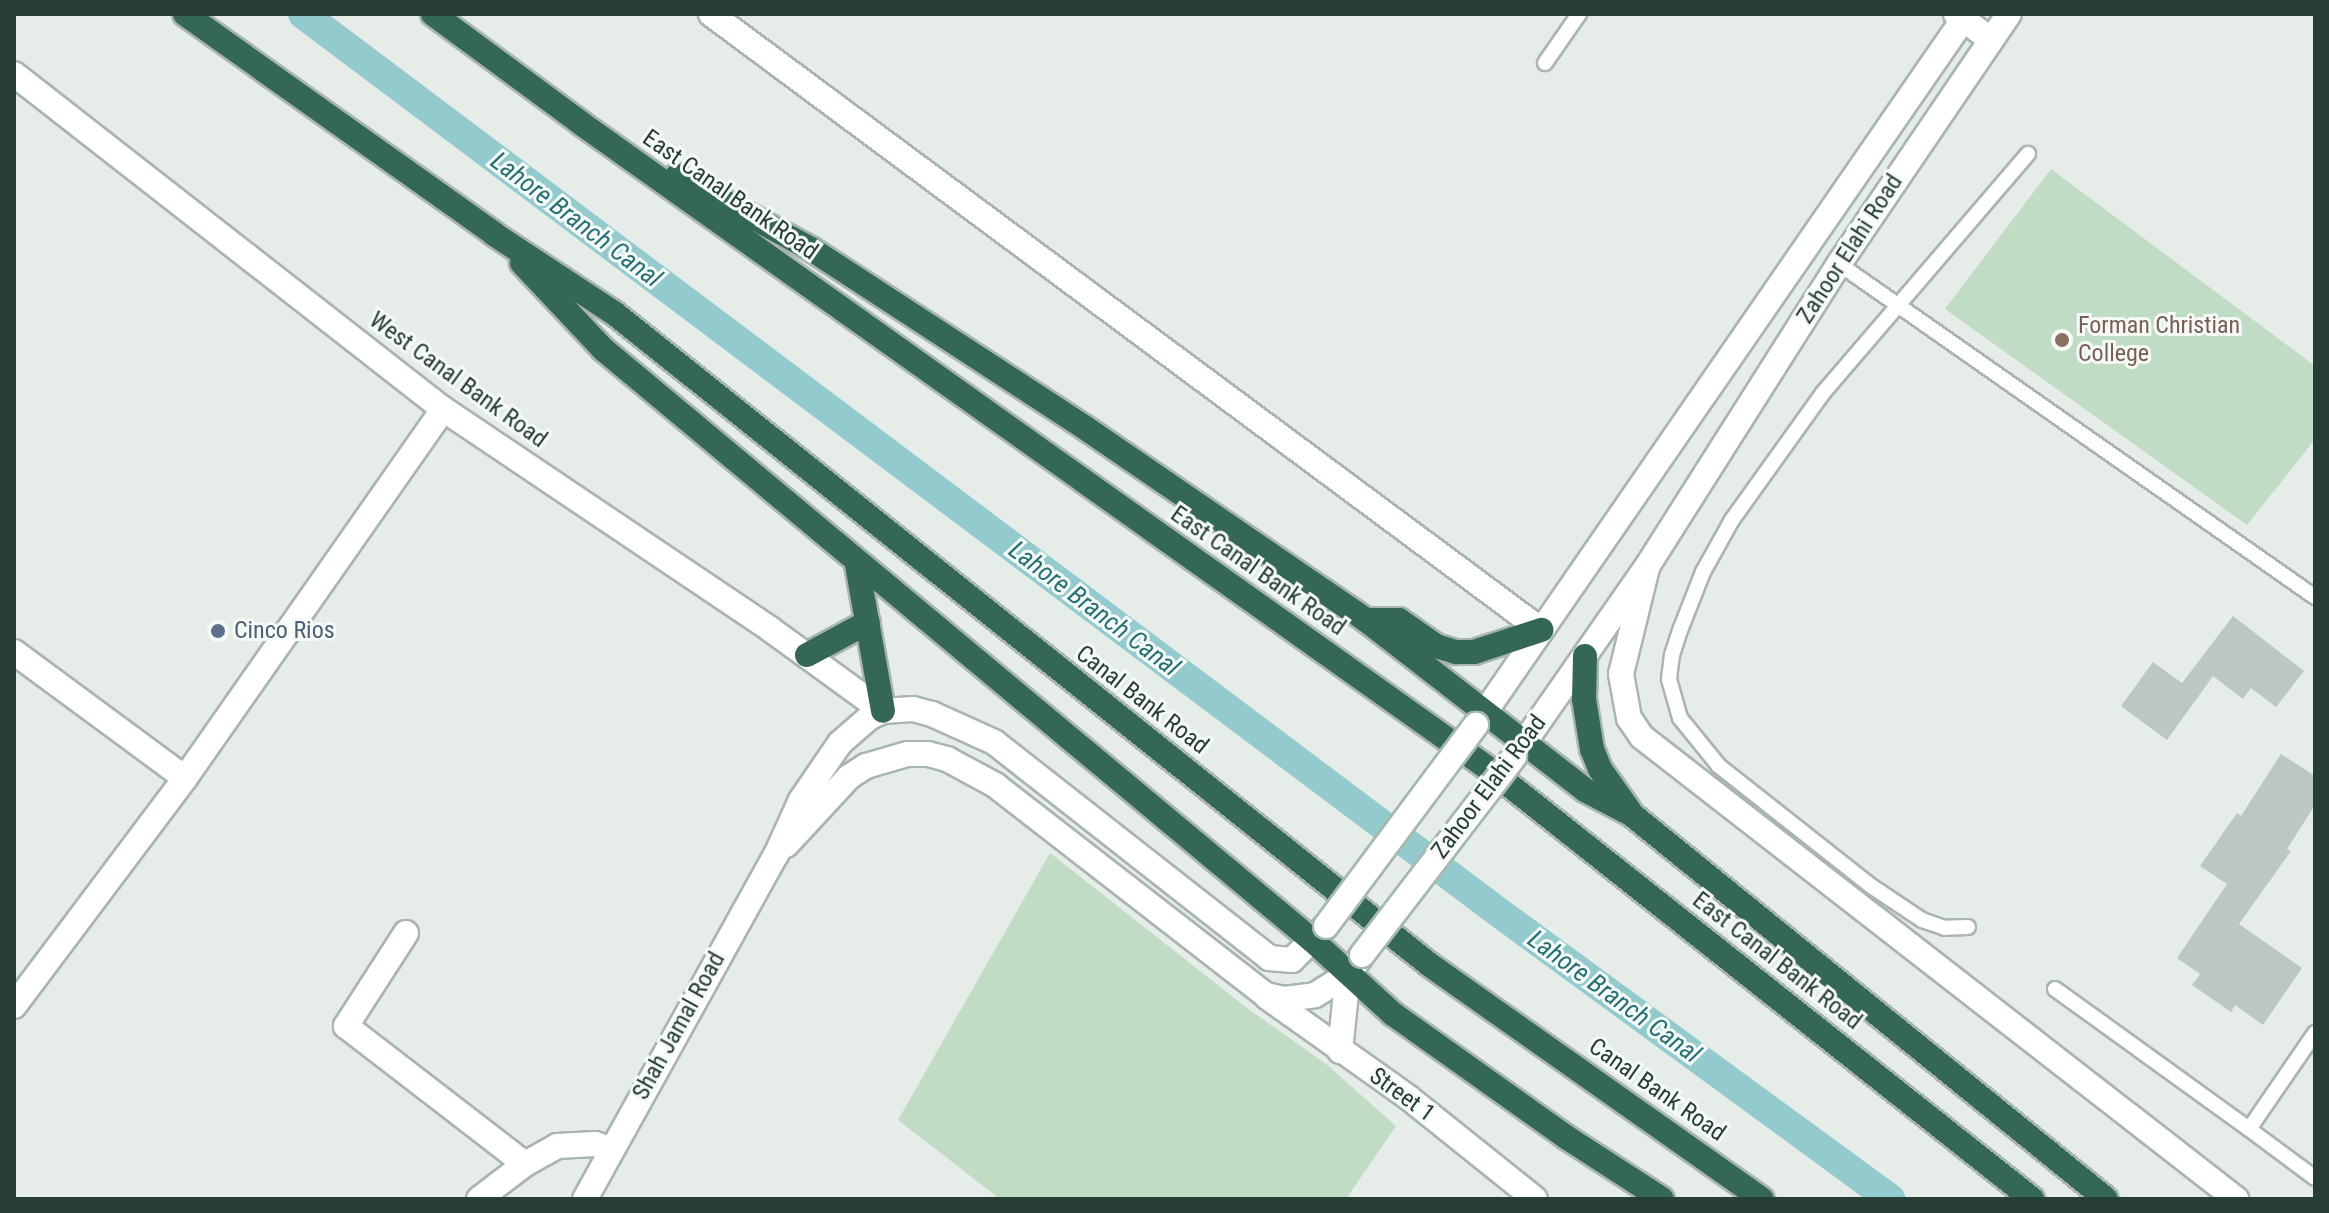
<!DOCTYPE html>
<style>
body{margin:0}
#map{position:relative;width:2329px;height:1213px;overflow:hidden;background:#e6ede9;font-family:"Roboto Condensed",sans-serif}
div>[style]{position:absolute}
.green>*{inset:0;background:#c1dcc5}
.canal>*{height:30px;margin:-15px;padding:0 15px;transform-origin:15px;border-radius:15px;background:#93cacd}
.building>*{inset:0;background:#bbc8c2}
.roads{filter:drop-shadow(2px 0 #a9b5af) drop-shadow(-2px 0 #a9b5af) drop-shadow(0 2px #a9b5af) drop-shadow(0 -2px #a9b5af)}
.lane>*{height:14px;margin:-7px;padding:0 7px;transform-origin:7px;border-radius:7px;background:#fff}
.street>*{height:24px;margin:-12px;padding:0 12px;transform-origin:12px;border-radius:12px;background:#fff}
.secondary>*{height:24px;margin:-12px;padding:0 12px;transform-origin:12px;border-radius:12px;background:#fff}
.highway>*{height:24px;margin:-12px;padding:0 12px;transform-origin:12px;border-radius:12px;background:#346757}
.bridges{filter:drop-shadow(2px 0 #a5b8af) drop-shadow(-2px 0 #a5b8af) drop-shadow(0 2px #a5b8af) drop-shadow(0 -2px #a5b8af)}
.secondary-bridge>*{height:24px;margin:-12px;padding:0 12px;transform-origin:12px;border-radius:12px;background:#fff}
.dots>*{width:22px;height:22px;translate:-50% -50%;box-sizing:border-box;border:4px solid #f6faf7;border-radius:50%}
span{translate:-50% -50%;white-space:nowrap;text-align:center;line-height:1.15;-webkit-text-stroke:6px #f6faf7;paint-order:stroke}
.street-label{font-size:24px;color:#263e35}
.education-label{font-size:24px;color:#785e54}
.left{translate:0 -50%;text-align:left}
.service-label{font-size:24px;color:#4e5e75}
.water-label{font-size:26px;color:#257075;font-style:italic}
.frame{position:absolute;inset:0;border:16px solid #263e35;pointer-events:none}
</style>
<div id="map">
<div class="green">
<div style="clip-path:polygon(2051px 169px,2315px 366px,2315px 439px,2247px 525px,1945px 309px)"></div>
<div style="clip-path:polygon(1050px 853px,1247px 1008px,1326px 1064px,1396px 1126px,1346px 1199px,1000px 1199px,898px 1120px)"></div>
</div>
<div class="canal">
<div style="left:303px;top:14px;width:1485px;rotate:36.92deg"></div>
<div style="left:1490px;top:906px;width:496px;rotate:36.2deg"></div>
</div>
<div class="building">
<div style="clip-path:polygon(2233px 616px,2304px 671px,2276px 707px,2251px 688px,2243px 699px,2213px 676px,2167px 740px,2121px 706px,2153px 662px,2182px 683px)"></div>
<div style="clip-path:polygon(2281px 754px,2315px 776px,2315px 805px,2287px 849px,2291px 851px,2239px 924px,2302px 968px,2263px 1025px,2235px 1005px,2231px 1012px,2192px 985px,2200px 974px,2177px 958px,2227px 884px,2200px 866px,2237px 813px,2241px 816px)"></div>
</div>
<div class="roads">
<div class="lane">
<div style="left:1545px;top:63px;width:60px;rotate:-55.2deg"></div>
<div style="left:1839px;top:264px;width:581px;rotate:34.98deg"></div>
<div style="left:1968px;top:927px;width:23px;rotate:178deg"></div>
<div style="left:1945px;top:928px;width:24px;rotate:-161deg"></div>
<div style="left:1922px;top:920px;width:61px;rotate:-146.3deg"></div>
<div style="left:1871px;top:886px;width:194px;rotate:-141.7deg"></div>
<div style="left:1719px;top:766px;width:62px;rotate:-129.1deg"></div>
<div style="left:1680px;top:718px;width:41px;rotate:-105.8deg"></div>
<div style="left:1669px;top:679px;width:24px;rotate:-83deg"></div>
<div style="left:1672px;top:655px;width:28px;rotate:-72deg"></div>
<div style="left:1681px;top:628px;width:60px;rotate:-68.6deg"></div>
<div style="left:1703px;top:572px;width:60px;rotate:-60.9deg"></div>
<div style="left:1732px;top:520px;width:156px;rotate:-54.4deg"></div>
<div style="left:1823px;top:393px;width:315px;rotate:-49.4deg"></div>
<div style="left:2055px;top:989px;width:239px;rotate:35.8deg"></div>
<div style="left:2315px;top:1033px;width:116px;rotate:124.5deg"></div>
<div style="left:2249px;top:1129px;width:82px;rotate:36.6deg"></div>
</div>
<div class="street">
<div style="left:711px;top:14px;width:1034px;rotate:36.58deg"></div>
<div style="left:1956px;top:14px;width:42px;rotate:36.3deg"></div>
<div style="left:14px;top:74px;width:544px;rotate:37.99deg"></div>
<div style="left:443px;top:409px;width:394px;rotate:33.9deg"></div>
<div style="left:770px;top:629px;width:140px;rotate:36deg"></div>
<div style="left:1647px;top:568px;width:109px;rotate:103.8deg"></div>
<div style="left:1621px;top:674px;width:45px;rotate:79.7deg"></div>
<div style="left:1629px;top:718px;width:23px;rotate:56deg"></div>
<div style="left:1642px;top:737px;width:753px;rotate:37.87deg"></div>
<div style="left:14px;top:652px;width:212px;rotate:36.4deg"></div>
<div style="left:406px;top:933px;width:111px;rotate:122.8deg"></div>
<div style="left:346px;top:1026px;width:226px;rotate:37.6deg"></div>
<div style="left:14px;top:1006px;width:285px;rotate:-53.1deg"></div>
<div style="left:185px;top:778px;width:450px;rotate:-55deg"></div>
<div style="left:479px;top:1199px;width:58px;rotate:-37.3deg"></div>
<div style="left:525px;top:1164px;width:37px;rotate:-29deg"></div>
<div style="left:557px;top:1146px;width:38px;rotate:-3deg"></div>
<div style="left:595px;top:1144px;width:16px;rotate:18deg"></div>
</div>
<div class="secondary">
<div style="left:1476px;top:725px;width:864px;rotate:-55.37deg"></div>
<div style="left:1514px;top:757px;width:234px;rotate:-55.1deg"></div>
<div style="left:1648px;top:565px;width:356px;rotate:-57.6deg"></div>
<div style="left:1839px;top:264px;width:302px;rotate:-55.8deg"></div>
<div style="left:786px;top:845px;width:93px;rotate:-47.2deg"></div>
<div style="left:849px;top:777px;width:20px;rotate:-33deg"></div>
<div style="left:866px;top:766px;width:43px;rotate:-16.3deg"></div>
<div style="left:907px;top:754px;width:21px"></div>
<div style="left:928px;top:754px;width:20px;rotate:15deg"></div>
<div style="left:947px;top:759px;width:55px;rotate:28.4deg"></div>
<div style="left:995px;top:785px;width:343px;rotate:37.8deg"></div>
<div style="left:1266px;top:995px;width:18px;rotate:13deg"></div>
<div style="left:1284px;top:999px;width:31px;rotate:-7deg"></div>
<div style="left:1315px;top:995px;width:39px;rotate:-32deg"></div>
<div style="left:1348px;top:974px;width:20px;rotate:-53deg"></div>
<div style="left:1267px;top:997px;width:174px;rotate:35.4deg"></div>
<div style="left:1409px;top:1098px;width:161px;rotate:38.7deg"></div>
<div style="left:1340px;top:1051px;width:77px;rotate:-84.1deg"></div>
<div style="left:585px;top:1199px;width:393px;rotate:-61deg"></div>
<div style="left:776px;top:855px;width:60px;rotate:-65.6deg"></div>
<div style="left:801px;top:800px;width:69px;rotate:-55.6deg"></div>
<div style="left:840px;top:743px;width:40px;rotate:-41deg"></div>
<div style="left:870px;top:717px;width:14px;rotate:-25deg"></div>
<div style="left:883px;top:711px;width:30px;rotate:-4deg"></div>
<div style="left:913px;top:709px;width:20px;rotate:15deg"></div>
<div style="left:932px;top:714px;width:68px;rotate:24.3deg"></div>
<div style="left:994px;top:742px;width:350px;rotate:38.1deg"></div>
<div style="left:1269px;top:958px;width:23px;rotate:5deg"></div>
<div style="left:1292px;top:960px;width:48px;rotate:-45deg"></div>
</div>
<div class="highway">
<div style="left:185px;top:14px;width:379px;rotate:35.4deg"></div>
<div style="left:494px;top:234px;width:144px;rotate:33.4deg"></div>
<div style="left:614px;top:313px;width:1044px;rotate:38.63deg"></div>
<div style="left:1430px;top:965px;width:406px;rotate:35.2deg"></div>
<div style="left:433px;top:14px;width:185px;rotate:36.4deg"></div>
<div style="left:582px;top:124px;width:1113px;rotate:35.42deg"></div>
<div style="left:1489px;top:769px;width:693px;rotate:38.38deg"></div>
<div style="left:677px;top:176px;width:153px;rotate:28.6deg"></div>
<div style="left:811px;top:249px;width:326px;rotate:33.1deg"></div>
<div style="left:1084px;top:427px;width:342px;rotate:34.4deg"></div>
<div style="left:1366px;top:620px;width:277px;rotate:37.8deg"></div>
<div style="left:1585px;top:790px;width:52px;rotate:27.6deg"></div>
<div style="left:1631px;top:814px;width:611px;rotate:39.03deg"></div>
<div style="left:522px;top:263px;width:118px;rotate:46.7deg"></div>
<div style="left:603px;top:349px;width:924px;rotate:39.82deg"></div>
<div style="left:1313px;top:941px;width:108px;rotate:42.4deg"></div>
<div style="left:1393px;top:1014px;width:212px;rotate:35.4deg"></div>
<div style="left:1566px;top:1137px;width:114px;rotate:32.9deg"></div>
<div style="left:857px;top:565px;width:148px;rotate:79.9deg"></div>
<div style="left:1366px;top:620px;width:33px"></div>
<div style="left:1399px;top:620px;width:45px;rotate:35.1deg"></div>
<div style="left:1436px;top:646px;width:21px;rotate:17deg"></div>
<div style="left:1456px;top:652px;width:18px"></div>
<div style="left:1474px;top:652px;width:71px;rotate:-18.2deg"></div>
<div style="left:807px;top:655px;width:69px;rotate:-28.4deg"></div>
<div style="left:1585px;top:656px;width:43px;rotate:91.3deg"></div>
<div style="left:1584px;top:699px;width:51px;rotate:80.9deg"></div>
<div style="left:1592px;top:749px;width:22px;rotate:68deg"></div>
<div style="left:1600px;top:769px;width:50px;rotate:54.7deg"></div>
</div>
</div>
<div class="bridges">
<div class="secondary-bridge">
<div style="left:1326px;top:926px;width:251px;rotate:-53.3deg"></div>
<div style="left:1362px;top:955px;width:250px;rotate:-52.5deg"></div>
</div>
</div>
<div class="dots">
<div style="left:2062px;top:340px;background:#8d6e63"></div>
<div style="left:218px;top:631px;background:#5c6f8a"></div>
</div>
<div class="street-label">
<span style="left:730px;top:195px;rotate:35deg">East Canal Bank Road</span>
<span style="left:1850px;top:249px;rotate:-57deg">Zahoor Elahi Road</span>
<span style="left:458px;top:380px;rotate:36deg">West Canal Bank Road</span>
<span style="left:1258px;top:571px;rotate:35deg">East Canal Bank Road</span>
<span style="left:1142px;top:700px;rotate:38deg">Canal Bank Road</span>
<span style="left:1489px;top:787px;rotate:-53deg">Zahoor Elahi Road</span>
<span style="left:1777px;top:961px;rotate:38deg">East Canal Bank Road</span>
<span style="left:679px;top:1026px;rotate:-61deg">Shah Jamal Road</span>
<span style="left:1657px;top:1090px;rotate:35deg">Canal Bank Road</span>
<span style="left:1402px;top:1095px;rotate:36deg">Street 1</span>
</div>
<div class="education-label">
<span class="left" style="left:2078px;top:340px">Forman Christian<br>College</span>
</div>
<div class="service-label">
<span class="left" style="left:234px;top:631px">Cinco Rios</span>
</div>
<div class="water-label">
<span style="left:576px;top:220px;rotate:37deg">Lahore Branch Canal</span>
<span style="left:1094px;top:609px;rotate:37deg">Lahore Branch Canal</span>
<span style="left:1614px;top:997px;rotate:36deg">Lahore Branch Canal</span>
</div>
<div class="frame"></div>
</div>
